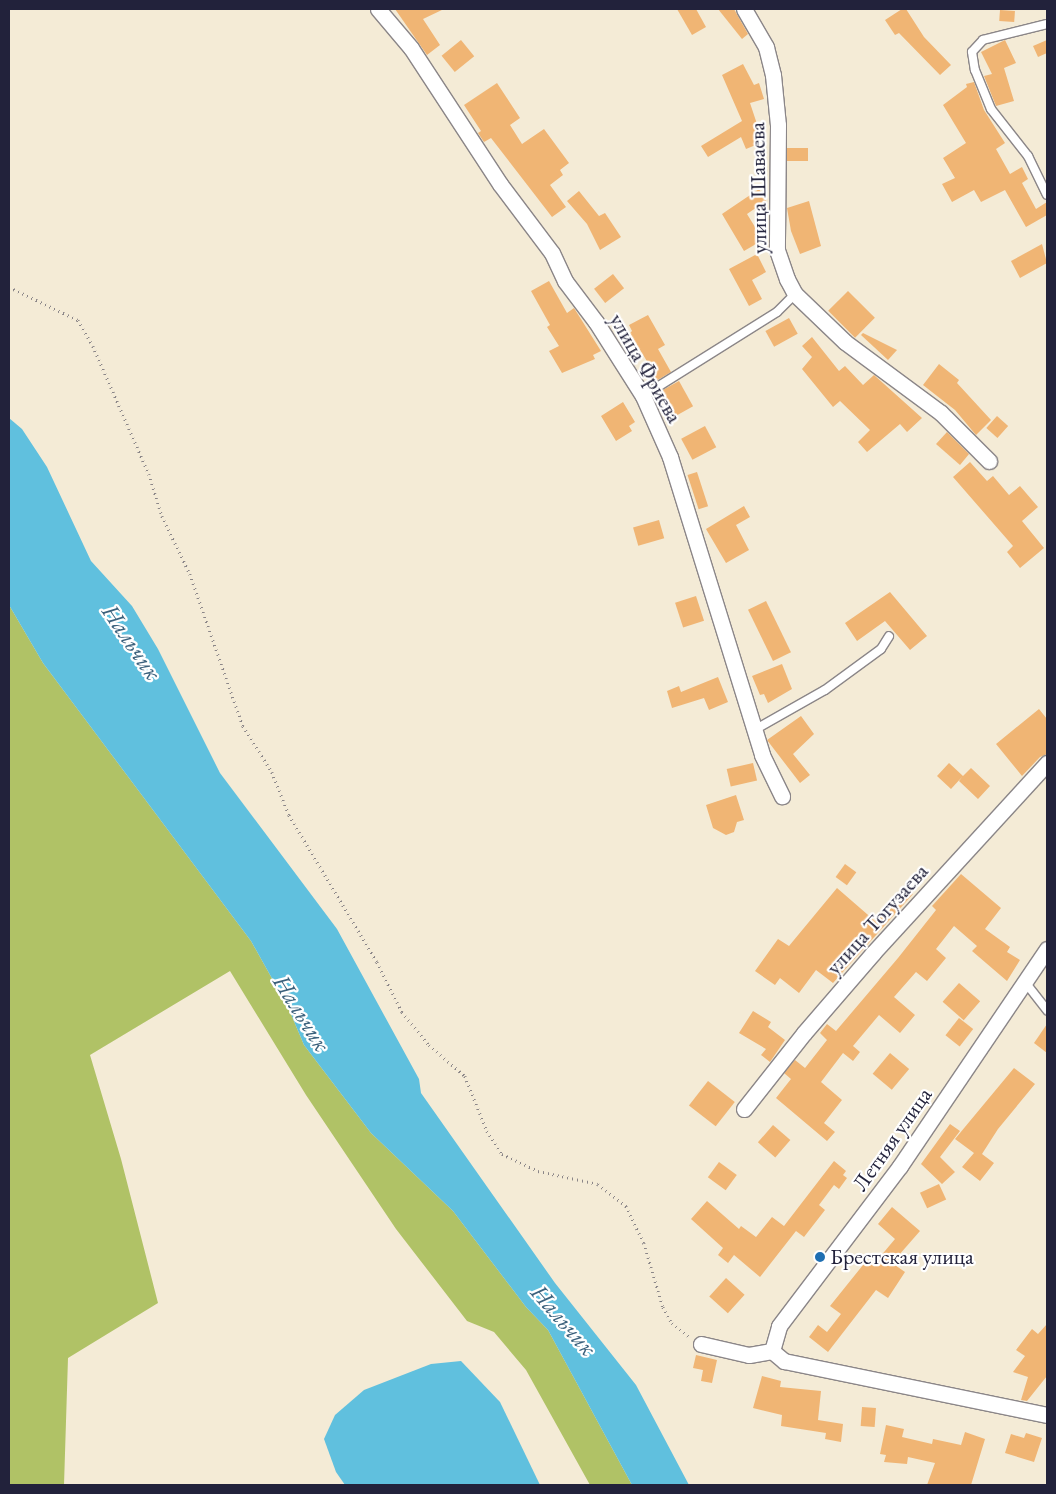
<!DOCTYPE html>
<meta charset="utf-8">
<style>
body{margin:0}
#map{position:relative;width:1056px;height:1494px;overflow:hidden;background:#f4ebd6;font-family:"EB Garamond",serif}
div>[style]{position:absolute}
.green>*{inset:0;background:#b0c266}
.water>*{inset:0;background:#60c0de}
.building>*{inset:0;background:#f0b574;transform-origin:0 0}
.path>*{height:2.5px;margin-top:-1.25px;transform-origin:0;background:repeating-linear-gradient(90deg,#8b8688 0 1px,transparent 0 5px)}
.roads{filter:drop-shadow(1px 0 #8b8688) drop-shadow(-1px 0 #8b8688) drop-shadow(0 1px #8b8688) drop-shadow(0 -1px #8b8688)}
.lane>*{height:8px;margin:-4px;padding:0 4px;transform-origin:4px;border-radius:4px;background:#fff}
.street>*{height:15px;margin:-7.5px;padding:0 7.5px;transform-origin:7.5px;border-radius:7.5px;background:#fff}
.dots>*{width:14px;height:14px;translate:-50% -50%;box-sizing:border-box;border:2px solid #fff;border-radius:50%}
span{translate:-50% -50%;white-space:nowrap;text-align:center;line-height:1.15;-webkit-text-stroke:4.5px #fff;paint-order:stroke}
.street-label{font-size:22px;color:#22223b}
.poi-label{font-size:22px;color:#22223b}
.left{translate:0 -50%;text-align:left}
.water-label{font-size:24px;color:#3b617c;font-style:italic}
.frame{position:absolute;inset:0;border:10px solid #22223b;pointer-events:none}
</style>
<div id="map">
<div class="green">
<div style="clip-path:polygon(9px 605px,43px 663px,251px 941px,288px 1007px,304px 1045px,371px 1133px,453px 1211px,526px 1307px,548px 1330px,632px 1485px,590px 1485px,526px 1370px,494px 1332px,467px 1321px,396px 1229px,306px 1095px,230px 971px,90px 1055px,121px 1159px,158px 1303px,68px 1358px,64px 1485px,9px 1485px)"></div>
</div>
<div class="water">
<div style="clip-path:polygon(9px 418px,22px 429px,47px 467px,91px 561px,132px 606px,158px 649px,220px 773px,337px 929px,419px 1079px,421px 1093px,555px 1283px,636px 1385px,689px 1485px,632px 1485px,548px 1330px,526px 1307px,453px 1211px,371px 1133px,304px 1045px,288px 1007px,251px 941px,43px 663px,9px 605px)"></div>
<div style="clip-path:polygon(461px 1361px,500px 1402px,540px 1485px,345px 1485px,336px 1472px,324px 1439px,335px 1415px,364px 1390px,431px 1364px)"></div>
</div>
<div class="building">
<div style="clip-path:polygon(395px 9px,444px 9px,423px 19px,440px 45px,427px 55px)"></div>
<div style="clip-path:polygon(677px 9px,696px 9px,706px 27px,692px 35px)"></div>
<div style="clip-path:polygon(718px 9px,734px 9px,748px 34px,742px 39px)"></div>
<div style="clip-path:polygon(902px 9px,906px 9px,924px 37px,951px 65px,940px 75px,899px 33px,895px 35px,885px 20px)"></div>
<div style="left:1000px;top:10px;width:15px;height:11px;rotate:4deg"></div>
<div style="left:461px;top:40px;width:21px;height:25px;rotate:51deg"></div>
<div style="clip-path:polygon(1005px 40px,1016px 63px,1004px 68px,1014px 101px,996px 106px,984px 76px,992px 74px,981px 52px)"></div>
<div style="clip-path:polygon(1047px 40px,1047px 53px,1038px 57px,1033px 46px)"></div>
<div style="clip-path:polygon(743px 64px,754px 85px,759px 83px,764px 99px,750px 103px,763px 142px,746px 149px,741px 137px,708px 157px,701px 146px,742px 121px,722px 75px)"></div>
<div style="clip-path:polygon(974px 82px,984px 110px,1005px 143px,996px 149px,1010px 174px,1022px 167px,1028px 179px,1022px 183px,1036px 209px,1047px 202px,1047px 215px,1026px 227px,1005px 190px,981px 202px,974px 190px,952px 202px,942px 184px,955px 178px,943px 158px,966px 143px,943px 105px,967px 87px,966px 84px)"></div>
<div style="clip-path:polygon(497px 83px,520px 118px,510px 125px,522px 144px,544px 129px,569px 163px,560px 170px,563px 175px,550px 185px,566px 207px,552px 217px,491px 138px,484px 142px,478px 133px,481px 131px,464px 105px)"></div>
<div style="left:808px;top:148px;width:13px;height:21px;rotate:90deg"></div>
<div style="clip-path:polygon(759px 189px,766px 201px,747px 214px,763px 240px,744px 251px,722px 214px)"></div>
<div style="clip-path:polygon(579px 191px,599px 216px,605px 213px,621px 237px,600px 250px,587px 224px,567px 201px)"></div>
<div style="clip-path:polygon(809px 201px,821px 246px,800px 254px,791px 231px,787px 208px)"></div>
<div style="clip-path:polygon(1042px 244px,1047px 263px,1020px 278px,1011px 261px)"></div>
<div style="clip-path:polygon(757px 254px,766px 272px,752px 280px,762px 299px,749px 306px,729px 269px)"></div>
<div style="left:613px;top:274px;width:18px;height:24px;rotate:52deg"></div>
<div style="clip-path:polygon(549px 281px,567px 313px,574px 308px,601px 351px,593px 355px,595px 359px,562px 373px,549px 351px,559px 346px,547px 327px,550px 325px,531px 291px)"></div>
<div style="left:848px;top:291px;width:38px;height:28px;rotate:45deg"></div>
<div style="clip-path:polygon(648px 315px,665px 345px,658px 349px,671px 372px,651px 384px,644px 372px,651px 368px,630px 333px,632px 331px,629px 325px)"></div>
<div style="left:789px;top:318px;width:18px;height:27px;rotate:61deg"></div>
<div style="clip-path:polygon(863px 333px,897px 350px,888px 360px,861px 335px)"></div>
<div style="clip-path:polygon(812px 337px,839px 371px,845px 366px,863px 385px,874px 375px,922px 418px,907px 432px,900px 424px,867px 452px,858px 442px,870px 430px,840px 401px,833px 407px,802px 369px,812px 357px,802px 346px)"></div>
<div style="clip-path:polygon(939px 364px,959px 380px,957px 383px,991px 420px,976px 435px,955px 410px,923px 385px)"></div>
<div style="left:679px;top:381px;width:29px;height:26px;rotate:61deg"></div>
<div style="clip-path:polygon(623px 402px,635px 422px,629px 426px,632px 431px,616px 441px,601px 416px)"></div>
<div style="left:997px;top:416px;width:15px;height:16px;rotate:42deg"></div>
<div style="left:705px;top:426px;width:24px;height:27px;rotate:62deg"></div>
<div style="clip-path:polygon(947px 432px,969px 454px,960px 465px,936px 444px)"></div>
<div style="clip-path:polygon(970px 462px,987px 481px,993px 476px,1009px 495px,1020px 486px,1038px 507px,1022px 521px,1044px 548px,1020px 568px,1007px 552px,1013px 546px,953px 477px)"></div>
<div style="left:697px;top:472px;width:36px;height:10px;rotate:72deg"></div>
<div style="clip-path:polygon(744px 506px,750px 517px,736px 525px,749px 550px,726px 563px,706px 529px)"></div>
<div style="left:659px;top:520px;width:19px;height:27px;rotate:74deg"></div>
<div style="clip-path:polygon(890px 592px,927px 636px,910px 650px,885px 621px,857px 641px,845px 623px)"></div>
<div style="left:696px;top:596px;width:26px;height:22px;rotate:72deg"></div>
<div style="left:766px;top:601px;width:57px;height:20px;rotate:64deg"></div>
<div style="clip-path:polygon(782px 664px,792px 689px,768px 703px,764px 694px,760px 695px,752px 676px)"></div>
<div style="clip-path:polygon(718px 677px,728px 702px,709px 710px,704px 698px,672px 708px,667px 691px,679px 686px,681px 692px)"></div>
<div style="clip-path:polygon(1039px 709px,1047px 719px,1047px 754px,1040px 757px,1022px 776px,996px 744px)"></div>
<div style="clip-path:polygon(801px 716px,814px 734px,793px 754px,810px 775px,800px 783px,767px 740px)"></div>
<div style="left:753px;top:763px;width:18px;height:27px;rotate:77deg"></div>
<div style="clip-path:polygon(949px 763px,963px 776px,971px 768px,990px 786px,978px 799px,959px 781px,962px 777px,951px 789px,937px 776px)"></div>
<div style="clip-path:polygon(736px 795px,744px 820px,737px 822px,734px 832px,726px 835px,713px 828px,706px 805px)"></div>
<div style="left:845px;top:864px;width:14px;height:16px;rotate:36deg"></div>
<div style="clip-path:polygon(961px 874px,1001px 908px,985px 929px,1010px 947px,1007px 952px,1020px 960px,1007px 981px,972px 951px,977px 946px,954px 926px,936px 949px,946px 958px,927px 981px,916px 972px,894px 997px,915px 1015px,900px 1033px,879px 1015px,853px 1046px,860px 1052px,853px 1061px,843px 1053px,821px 1082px,842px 1100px,824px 1123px,835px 1132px,827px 1141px,776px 1098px,791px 1079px,784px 1073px,795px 1060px,805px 1068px,827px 1040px,820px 1033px,827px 1024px,836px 1031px,898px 958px,936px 910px,932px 906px)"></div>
<div style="clip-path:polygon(904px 887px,913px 894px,833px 983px,816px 970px,799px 993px,780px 978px,775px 985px,755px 971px,778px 939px,789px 946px,837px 888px,875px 921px)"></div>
<div style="left:959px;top:983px;width:28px;height:25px;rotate:41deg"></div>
<div style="clip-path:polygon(753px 1011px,771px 1022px,768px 1027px,785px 1040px,770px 1062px,761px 1055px,766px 1049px,739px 1033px)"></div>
<div style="left:959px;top:1018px;width:18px;height:22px;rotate:38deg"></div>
<div style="clip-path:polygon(1047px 1024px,1047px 1053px,1034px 1043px)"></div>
<div style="left:890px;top:1053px;width:25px;height:27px;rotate:40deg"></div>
<div style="clip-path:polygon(1014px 1068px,1035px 1084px,998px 1129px,982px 1154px,994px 1163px,980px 1181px,962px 1167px,974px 1153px,955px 1139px)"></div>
<div style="left:708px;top:1081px;width:34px;height:31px;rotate:38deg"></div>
<div style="clip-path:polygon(950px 1124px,960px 1131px,940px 1157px,955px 1172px,942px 1184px,921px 1164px)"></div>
<div style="left:773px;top:1125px;width:23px;height:23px;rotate:41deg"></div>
<div style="clip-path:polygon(834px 1161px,846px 1171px,843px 1175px,847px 1178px,839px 1189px,834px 1185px,819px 1205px,825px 1210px,804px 1237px,796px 1231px,760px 1277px,734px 1255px,728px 1263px,718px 1255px,723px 1248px,691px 1219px,707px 1201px,739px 1229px,741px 1226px,756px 1237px,772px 1217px,784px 1226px)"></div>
<div style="left:719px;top:1162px;width:22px;height:19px;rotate:36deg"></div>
<div style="left:939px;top:1184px;width:17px;height:21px;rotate:65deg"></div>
<div style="clip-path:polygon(892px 1207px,920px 1231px,892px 1263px,905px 1272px,888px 1298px,876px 1290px,828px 1352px,809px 1337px,818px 1325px,827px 1332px,841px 1314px,830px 1306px,867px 1260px,874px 1264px,895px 1239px,878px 1224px)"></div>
<div style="left:726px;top:1278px;width:25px;height:25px;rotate:42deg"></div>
<div style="clip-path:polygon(1047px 1324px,1047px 1376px,1027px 1401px,1021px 1400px,1028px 1377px,1013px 1372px,1025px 1356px,1016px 1350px,1032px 1329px,1038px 1334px)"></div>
<div style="clip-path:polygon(696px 1355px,717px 1360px,712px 1383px,701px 1381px,703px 1370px,693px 1368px)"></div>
<div style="clip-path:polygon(762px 1376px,781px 1381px,780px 1387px,821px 1391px,818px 1420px,843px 1424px,841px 1442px,825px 1439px,826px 1433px,781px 1426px,782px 1415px,753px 1408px)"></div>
<div style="left:862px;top:1407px;width:14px;height:19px;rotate:4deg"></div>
<div style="clip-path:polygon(886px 1425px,904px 1429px,902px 1437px,932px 1444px,933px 1439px,961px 1445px,965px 1432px,985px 1439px,971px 1485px,927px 1485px,935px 1463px,908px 1457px,907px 1464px,884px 1462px,886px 1455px,880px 1454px)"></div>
<div style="clip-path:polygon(1026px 1433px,1042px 1438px,1034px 1462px,1005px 1453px,1011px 1434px,1024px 1438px)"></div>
</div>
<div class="path">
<div style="left:9px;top:287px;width:76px;rotate:25.6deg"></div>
<div style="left:78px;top:320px;width:30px;rotate:60deg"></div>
<div style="left:93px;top:346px;width:140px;rotate:66.4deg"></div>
<div style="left:149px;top:474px;width:44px;rotate:72.8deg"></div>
<div style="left:162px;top:516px;width:64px;rotate:64.2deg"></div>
<div style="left:190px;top:574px;width:161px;rotate:70.8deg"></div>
<div style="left:243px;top:726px;width:54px;rotate:57.8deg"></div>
<div style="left:272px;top:772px;width:46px;rotate:68.4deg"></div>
<div style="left:289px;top:815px;width:171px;rotate:59.1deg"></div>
<div style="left:377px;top:962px;width:56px;rotate:63.4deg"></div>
<div style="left:402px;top:1012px;width:43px;rotate:50.7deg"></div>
<div style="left:429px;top:1045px;width:48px;rotate:40.7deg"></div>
<div style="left:465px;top:1076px;width:59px;rotate:68.2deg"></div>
<div style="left:487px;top:1131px;width:27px;rotate:57deg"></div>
<div style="left:502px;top:1154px;width:40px;rotate:25deg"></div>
<div style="left:538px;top:1171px;width:61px;rotate:12.2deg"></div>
<div style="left:598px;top:1184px;width:36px;rotate:38deg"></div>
<div style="left:626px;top:1206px;width:41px;rotate:64.1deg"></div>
<div style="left:644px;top:1243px;width:67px;rotate:73.5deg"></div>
<div style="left:663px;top:1307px;width:18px;rotate:61deg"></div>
<div style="left:672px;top:1323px;width:22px;rotate:39deg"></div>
</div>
<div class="roads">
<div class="lane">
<div style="left:1047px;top:24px;width:66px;rotate:166deg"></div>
<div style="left:983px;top:40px;width:16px;rotate:133deg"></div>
<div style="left:972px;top:52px;width:18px;rotate:81deg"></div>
<div style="left:975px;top:70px;width:42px;rotate:67.7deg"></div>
<div style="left:991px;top:109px;width:60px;rotate:51.8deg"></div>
<div style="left:1028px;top:156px;width:43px;rotate:64deg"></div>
<div style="left:643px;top:396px;width:158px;rotate:-32.1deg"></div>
<div style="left:777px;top:312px;width:25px;rotate:-45deg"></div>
<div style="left:756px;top:729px;width:79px;rotate:-29.5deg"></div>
<div style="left:825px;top:690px;width:69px;rotate:-36.2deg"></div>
<div style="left:881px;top:649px;width:15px;rotate:-58deg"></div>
<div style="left:1025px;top:982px;width:36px;rotate:52deg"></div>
</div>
<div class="street">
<div style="left:378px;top:9px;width:51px;rotate:49.8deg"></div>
<div style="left:411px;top:48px;width:163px;rotate:56.8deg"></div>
<div style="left:500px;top:184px;width:86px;rotate:53deg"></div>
<div style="left:552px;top:253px;width:31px;rotate:65deg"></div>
<div style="left:565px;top:281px;width:51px;rotate:52.9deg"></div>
<div style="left:596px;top:322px;width:88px;rotate:57.6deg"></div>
<div style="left:643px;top:396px;width:67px;rotate:66.1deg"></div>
<div style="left:670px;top:457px;width:312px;rotate:72.8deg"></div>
<div style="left:762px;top:755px;width:46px;rotate:64deg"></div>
<div style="left:744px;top:9px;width:44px;rotate:59.9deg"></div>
<div style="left:766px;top:47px;width:29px;rotate:76deg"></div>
<div style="left:773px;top:75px;width:50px;rotate:84.3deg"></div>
<div style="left:778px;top:125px;width:125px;rotate:90.5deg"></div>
<div style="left:777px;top:250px;width:31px;rotate:71deg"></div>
<div style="left:787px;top:279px;width:17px;rotate:62deg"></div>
<div style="left:795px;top:294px;width:69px;rotate:43.8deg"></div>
<div style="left:845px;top:342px;width:119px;rotate:36.5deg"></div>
<div style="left:941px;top:413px;width:68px;rotate:45deg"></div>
<div style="left:744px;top:1109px;width:97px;rotate:-51.7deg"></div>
<div style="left:804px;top:1033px;width:106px;rotate:-49.2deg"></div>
<div style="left:873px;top:953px;width:258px;rotate:-47.5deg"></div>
<div style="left:701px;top:1344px;width:49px;rotate:12.9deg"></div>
<div style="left:749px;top:1355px;width:23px;rotate:-10deg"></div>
<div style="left:772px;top:1351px;width:26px;rotate:-74deg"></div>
<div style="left:779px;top:1326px;width:201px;rotate:-52.9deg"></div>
<div style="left:900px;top:1166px;width:262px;rotate:-55.9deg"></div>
<div style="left:772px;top:1351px;width:16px;rotate:40deg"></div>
<div style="left:784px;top:1361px;width:268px;rotate:11.6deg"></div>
</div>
</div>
<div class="dots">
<div style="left:820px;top:1257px;background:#1f6fb2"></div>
</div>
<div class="street-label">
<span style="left:758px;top:188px;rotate:-91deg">улица Шаваева</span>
<span style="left:646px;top:368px;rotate:60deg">улица Фриева</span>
<span style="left:877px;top:919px;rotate:-48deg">улица Тогузаева</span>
<span style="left:892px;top:1139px;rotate:-55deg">Летняя улица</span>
</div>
<div class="poi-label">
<span class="left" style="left:830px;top:1257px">Брестская улица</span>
</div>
<div class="water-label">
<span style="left:132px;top:642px;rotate:56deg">Нальчик</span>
<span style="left:302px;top:1013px;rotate:58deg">Нальчик</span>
<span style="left:564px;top:1320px;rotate:49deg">Нальчик</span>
</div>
<div class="frame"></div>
</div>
